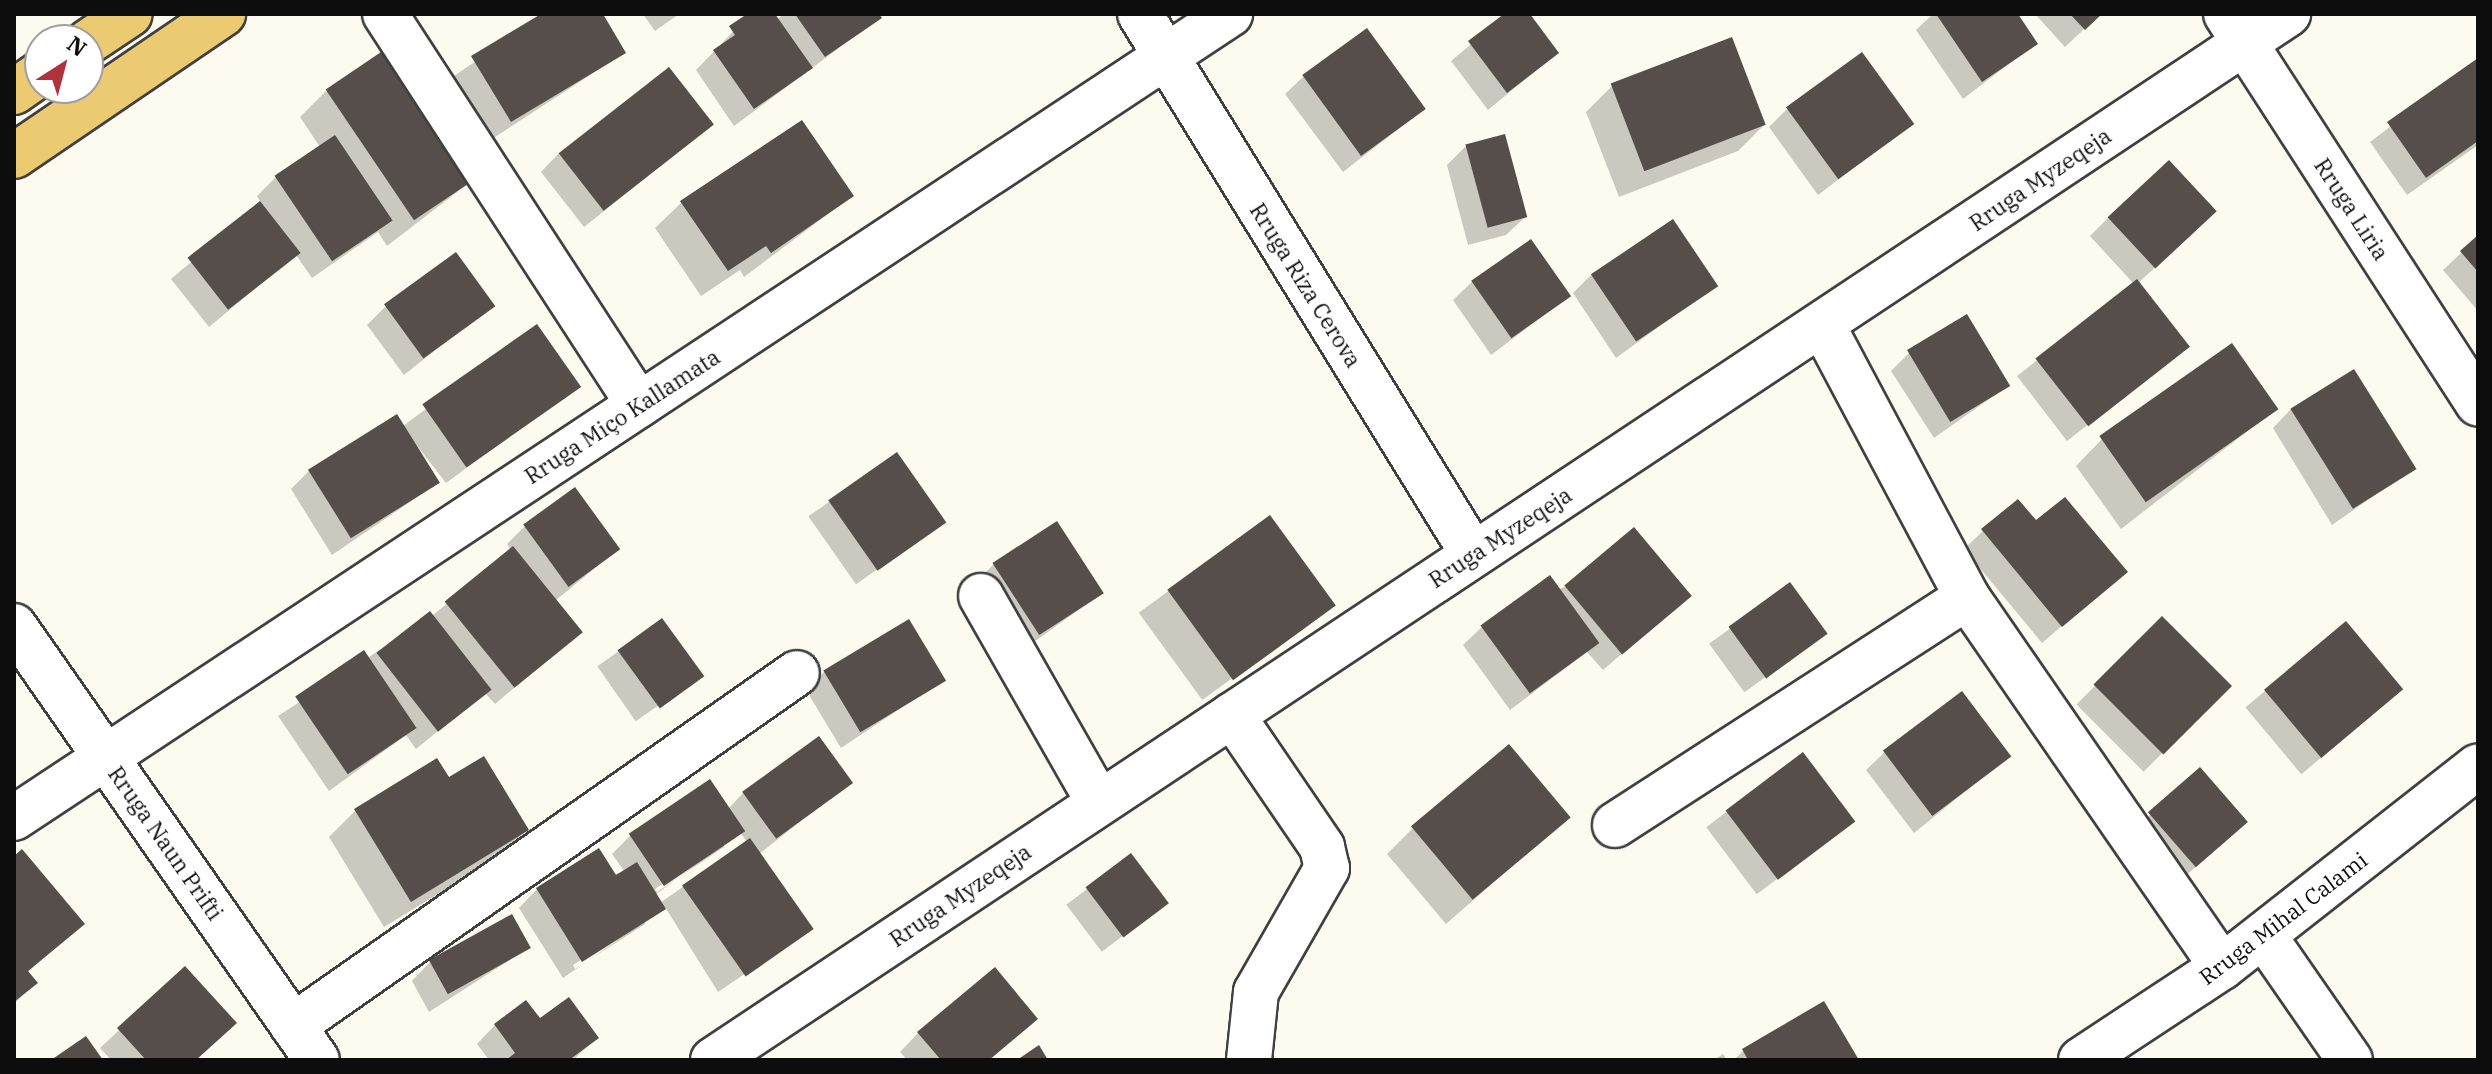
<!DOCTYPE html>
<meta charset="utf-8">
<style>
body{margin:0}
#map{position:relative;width:2492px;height:1074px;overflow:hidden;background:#fdfaef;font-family:"IBM Plex Serif",serif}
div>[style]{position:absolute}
.shadow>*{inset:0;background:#0003;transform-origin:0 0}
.building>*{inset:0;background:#554e4b;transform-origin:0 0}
.roads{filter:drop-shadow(2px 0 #404040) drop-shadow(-2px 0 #404040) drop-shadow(0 2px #404040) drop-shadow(0 -2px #404040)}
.minor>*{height:44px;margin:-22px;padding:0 22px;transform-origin:22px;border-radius:22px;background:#fff}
.major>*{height:44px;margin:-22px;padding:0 22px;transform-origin:22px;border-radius:22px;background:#ecca71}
span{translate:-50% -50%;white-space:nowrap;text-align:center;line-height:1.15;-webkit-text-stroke:8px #fff;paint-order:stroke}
.street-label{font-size:22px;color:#0d0d0d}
.frame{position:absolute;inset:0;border:16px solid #0d0d0d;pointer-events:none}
.north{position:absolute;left:24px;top:24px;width:80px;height:80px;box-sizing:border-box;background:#fff;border:2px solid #9e9e9e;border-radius:50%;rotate:36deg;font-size:22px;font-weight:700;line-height:32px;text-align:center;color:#0d0d0d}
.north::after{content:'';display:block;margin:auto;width:28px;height:36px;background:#b0323c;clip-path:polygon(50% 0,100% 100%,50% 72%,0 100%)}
</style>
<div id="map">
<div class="shadow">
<div style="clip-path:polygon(545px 14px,600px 14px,624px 53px,492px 139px,454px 76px)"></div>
<div style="clip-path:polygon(643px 14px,679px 14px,655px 31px)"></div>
<div style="clip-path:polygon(750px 14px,777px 20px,783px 14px,879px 18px,734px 126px,696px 70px)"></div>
<div style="clip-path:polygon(1507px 14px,1527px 14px,1557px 53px,1488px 110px,1451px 61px)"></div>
<div style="clip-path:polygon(1933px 14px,2015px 14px,2035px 44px,1963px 99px,1916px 30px)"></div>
<div style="clip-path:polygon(2035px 14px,2100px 14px,2065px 47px)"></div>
<div style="clip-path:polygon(2478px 61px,2478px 145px,2407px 195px,2370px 142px)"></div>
<div style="clip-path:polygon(1304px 76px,1424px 109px,1343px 172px,1285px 94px)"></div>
<div style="clip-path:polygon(1612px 86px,1764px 125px,1738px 151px,1619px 197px,1586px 112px)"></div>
<div style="clip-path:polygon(326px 91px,474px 179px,387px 246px,378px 232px,312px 278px,296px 255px,209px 327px,171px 279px,261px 203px,257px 196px,275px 178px,320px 147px,300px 117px)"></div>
<div style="clip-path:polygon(1787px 109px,1911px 124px,1818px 195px,1769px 127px)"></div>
<div style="clip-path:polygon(712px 125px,584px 227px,541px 172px,559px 153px)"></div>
<div style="clip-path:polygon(1466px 146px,1525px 217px,1506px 235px,1468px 245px,1447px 165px)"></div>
<div style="clip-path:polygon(852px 196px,744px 277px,740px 270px,701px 296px,655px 228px,682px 202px)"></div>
<div style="clip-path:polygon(2108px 218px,2196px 230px,2138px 283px,2187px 347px,2067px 441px,2017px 376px,2134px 284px,2090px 236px)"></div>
<div style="clip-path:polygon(2478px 237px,2478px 311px,2443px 270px)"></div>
<div style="clip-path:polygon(1592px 274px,1715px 286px,1616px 358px,1573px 293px)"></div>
<div style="clip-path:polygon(1472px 282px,1568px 297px,1491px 355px,1453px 300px)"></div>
<div style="clip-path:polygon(492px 305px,404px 375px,367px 325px,385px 307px)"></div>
<div style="clip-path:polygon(536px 327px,578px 386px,446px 483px,408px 434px,438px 483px,332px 555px,291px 489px,309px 471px,403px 426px)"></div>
<div style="clip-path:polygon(1910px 352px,2009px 385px,1934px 438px,1891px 371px)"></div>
<div style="clip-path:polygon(2276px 409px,2121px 529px,2076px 466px,2102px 439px)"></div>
<div style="clip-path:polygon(2291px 409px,2414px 468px,2332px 525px,2273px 428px)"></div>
<div style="left:896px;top:455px;width:83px;height:107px;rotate:55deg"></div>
<div style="left:1269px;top:518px;width:108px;height:161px;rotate:54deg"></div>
<div style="clip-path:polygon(2036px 523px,2125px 572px,2042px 643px,1964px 549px,1983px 531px)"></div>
<div style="clip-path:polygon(525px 526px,618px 549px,555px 601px,580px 632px,495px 704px,485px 693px,416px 749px,406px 735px,329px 791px,278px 716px,432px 616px,511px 550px,507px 544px)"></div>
<div style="clip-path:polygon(994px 564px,1102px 593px,1020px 652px,975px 583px)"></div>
<div style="left:1790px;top:585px;width:60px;height:100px;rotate:54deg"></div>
<div style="clip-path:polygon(1566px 586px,1689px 596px,1603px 670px,1587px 652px,1510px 710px,1463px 645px,1482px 627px)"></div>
<div style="left:2162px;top:619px;width:95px;height:121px;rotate:45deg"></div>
<div style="left:662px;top:621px;width:67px;height:79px;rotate:55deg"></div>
<div style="left:2345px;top:624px;width:87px;height:130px;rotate:50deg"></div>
<div style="clip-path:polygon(825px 671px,943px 680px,841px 748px,806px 690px)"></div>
<div style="clip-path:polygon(1885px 752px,2009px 756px,1914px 833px,1866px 770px)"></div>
<div style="left:1802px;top:755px;width:84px;height:120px;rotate:53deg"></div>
<div style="clip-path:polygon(437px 761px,448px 780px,526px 830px,500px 856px,384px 927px,329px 837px,355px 811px)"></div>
<div style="clip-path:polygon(evenodd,850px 782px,759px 854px,811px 929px,718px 992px,665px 907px,563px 978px,519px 908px,537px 889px,625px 872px,612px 854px,630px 836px,728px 809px,743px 793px,850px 782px,740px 832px,747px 842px,660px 903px,655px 895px,740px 832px,850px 782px,724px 842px,724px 847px,657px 892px,655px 889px,724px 842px,850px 782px,645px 920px,645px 924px,575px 969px,573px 965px,645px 920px)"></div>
<div style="clip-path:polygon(2151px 814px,2227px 840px,2177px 883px,2132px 832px)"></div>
<div style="clip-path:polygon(1569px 816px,1446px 924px,1387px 854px,1413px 828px)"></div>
<div style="left:1131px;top:856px;width:59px;height:81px;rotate:53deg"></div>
<div style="clip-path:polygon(14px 859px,82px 924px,27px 973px,35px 983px,14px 1004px)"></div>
<div style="clip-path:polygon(528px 948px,429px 1012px,412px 981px,430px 962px)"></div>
<div style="clip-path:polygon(185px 969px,195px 1060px,111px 1060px,100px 1048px)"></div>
<div style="clip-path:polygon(1035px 1019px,990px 1060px,907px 1060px,900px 1052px,918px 1033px)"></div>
<div style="clip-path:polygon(540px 1021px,596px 1038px,573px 1060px,489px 1060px,477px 1044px,495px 1025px)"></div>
<div style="clip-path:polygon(1743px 1051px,1856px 1060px,1734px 1060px)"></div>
<div style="clip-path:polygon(1723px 1054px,1727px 1060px,1714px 1060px)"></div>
</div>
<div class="building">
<div style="clip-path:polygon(541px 14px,603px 14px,626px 53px,511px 122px,471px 56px)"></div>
<div style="clip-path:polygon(747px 14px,775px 14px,813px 68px,754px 109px,713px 50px,735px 35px,729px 26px)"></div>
<div style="clip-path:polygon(795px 14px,879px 14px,882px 18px,825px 57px)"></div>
<div style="clip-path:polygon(1504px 14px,1530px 14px,1559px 53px,1507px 93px,1468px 41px)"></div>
<div style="clip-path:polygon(1936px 14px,2018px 14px,2038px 44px,1982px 82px)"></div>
<div style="clip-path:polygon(2070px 14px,2102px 14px,2085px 30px)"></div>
<div style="left:1367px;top:28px;width:100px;height:80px;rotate:54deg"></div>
<div style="left:1732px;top:37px;width:94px;height:130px;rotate:69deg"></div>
<div style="left:387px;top:48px;width:158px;height:74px;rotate:56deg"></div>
<div style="left:1862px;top:52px;width:89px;height:94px;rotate:54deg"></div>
<div style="clip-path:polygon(2478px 58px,2478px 141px,2426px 178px,2387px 122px)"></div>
<div style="left:669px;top:67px;width:73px;height:140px;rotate:52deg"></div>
<div style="clip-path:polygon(802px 120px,854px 196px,771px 253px,766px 246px,728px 271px,680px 201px)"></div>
<div style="left:1505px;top:134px;width:86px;height:41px;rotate:75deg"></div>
<div style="left:335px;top:135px;width:103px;height:73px;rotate:56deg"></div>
<div style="left:2169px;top:160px;width:70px;height:84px;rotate:47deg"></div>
<div style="left:260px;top:201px;width:66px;height:92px;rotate:52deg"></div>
<div style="left:1673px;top:219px;width:81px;height:99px;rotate:56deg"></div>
<div style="clip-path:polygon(2478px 235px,2478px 272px,2460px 251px)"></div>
<div style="left:1531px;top:239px;width:70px;height:73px;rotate:55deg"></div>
<div style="left:456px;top:252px;width:67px;height:89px;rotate:54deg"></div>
<div style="left:2137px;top:279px;width:86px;height:129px;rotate:52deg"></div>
<div style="left:1967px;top:314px;width:84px;height:70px;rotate:59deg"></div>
<div style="left:537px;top:324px;width:77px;height:140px;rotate:55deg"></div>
<div style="left:2232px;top:343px;width:81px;height:162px;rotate:55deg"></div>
<div style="left:2354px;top:369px;width:118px;height:75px;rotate:58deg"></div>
<div style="left:397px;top:414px;width:81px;height:105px;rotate:58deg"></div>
<div style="left:897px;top:452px;width:86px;height:84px;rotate:55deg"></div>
<div style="left:575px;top:487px;width:77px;height:64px;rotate:54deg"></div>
<div style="clip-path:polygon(2065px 497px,2128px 572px,2062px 627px,1981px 529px,2018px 499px,2036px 520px)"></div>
<div style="left:1270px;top:515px;width:112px;height:127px;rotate:54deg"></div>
<div style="left:1057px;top:521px;width:86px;height:77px;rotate:57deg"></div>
<div style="left:1634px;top:527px;width:90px;height:91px;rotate:50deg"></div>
<div style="left:513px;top:546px;width:111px;height:88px;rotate:51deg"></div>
<div style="left:1550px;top:575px;width:84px;height:86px;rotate:54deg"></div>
<div style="left:1790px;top:582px;width:64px;height:76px;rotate:54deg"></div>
<div style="left:430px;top:611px;width:100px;height:68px;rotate:52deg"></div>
<div style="left:2162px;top:616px;width:99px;height:97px;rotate:45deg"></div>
<div style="left:662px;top:618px;width:72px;height:55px;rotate:54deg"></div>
<div style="left:909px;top:619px;width:72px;height:100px;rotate:59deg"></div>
<div style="left:2346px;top:621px;width:89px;height:107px;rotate:50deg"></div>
<div style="left:364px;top:650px;width:94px;height:83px;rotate:56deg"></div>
<div style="left:1962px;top:691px;width:82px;height:99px;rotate:53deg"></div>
<div style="left:819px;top:736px;width:58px;height:95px;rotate:54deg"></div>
<div style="left:1509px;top:744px;width:96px;height:128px;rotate:50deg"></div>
<div style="left:1803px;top:752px;width:87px;height:97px;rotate:53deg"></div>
<div style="clip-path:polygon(484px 756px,529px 830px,411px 902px,354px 809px,437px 758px,449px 777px)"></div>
<div style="left:2200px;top:767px;width:73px;height:69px;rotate:49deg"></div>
<div style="left:710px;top:779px;width:63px;height:98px;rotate:56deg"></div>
<div style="left:750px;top:838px;width:111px;height:83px;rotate:55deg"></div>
<div style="clip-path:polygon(599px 848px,616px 875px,637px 862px,666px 909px,582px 962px,536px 888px)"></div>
<div style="clip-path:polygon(22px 849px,85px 924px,28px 971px,38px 983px,14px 1002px,14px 856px)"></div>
<div style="left:1131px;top:853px;width:63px;height:57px;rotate:53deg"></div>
<div style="left:512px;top:914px;width:39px;height:95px;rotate:61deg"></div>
<div style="clip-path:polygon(185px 966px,237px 1023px,196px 1060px,146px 1060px,117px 1028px)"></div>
<div style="clip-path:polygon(995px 967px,1038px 1019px,989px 1060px,941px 1060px,917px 1032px)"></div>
<div style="clip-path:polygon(569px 997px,599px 1038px,569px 1060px,506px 1060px,515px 1053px,494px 1024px,526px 1000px,540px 1018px)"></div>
<div style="clip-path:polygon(1824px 1001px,1859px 1060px,1748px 1060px,1742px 1049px)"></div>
<div style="clip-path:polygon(86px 1036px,103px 1060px,51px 1060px)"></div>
<div style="clip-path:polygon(1039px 1045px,1048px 1060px,1017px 1060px)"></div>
</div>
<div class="roads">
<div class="minor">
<div style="left:385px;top:14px;width:466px;rotate:57deg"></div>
<div style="left:1140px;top:14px;width:634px;rotate:58.34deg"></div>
<div style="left:2226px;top:14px;width:464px;rotate:57.1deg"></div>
<div style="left:1823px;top:326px;width:307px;rotate:62deg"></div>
<div style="left:1967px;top:597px;width:449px;rotate:55.4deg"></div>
<div style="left:981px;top:596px;width:238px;rotate:60.3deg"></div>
<div style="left:14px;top:626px;width:529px;rotate:55.08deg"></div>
<div style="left:1232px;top:715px;width:160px;rotate:55.7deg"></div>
<div style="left:1322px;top:847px;width:22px;rotate:77deg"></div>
<div style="left:1327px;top:868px;width:143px;rotate:119.8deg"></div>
<div style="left:1256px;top:992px;width:68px;rotate:95.9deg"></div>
<div style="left:14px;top:818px;width:1458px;rotate:-33.47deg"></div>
<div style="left:1615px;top:825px;width:419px;rotate:-32.9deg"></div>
<div style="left:2264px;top:936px;width:151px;rotate:55.3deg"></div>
<div style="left:293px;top:1026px;width:615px;rotate:-35.01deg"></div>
<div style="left:713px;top:1060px;width:1891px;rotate:-33.59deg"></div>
<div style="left:2081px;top:1060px;width:169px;rotate:-33.4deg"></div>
<div style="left:2222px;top:967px;width:325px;rotate:-38.1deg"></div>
</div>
<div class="major">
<div style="left:88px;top:42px;width:50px;rotate:-33.7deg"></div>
<div style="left:14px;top:92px;width:32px;rotate:-35deg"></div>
<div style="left:14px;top:156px;width:253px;rotate:-34.2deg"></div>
</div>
</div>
<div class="street-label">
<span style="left:2040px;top:179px;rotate:-34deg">Rruga Myzeqeja</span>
<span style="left:2352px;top:209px;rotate:57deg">Rruga Liria</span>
<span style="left:1306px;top:285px;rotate:58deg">Rruga Riza Cerova</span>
<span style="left:622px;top:416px;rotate:-33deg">Rruga Miço Kallamata</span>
<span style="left:1500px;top:537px;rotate:-33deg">Rruga Myzeqeja</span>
<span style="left:166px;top:843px;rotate:55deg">Rruga Naun Prifti</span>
<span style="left:960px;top:895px;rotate:-34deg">Rruga Myzeqeja</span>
<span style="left:2283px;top:918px;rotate:-37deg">Rruga Mihal Calami</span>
</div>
<div class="frame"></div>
<div class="north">N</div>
</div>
